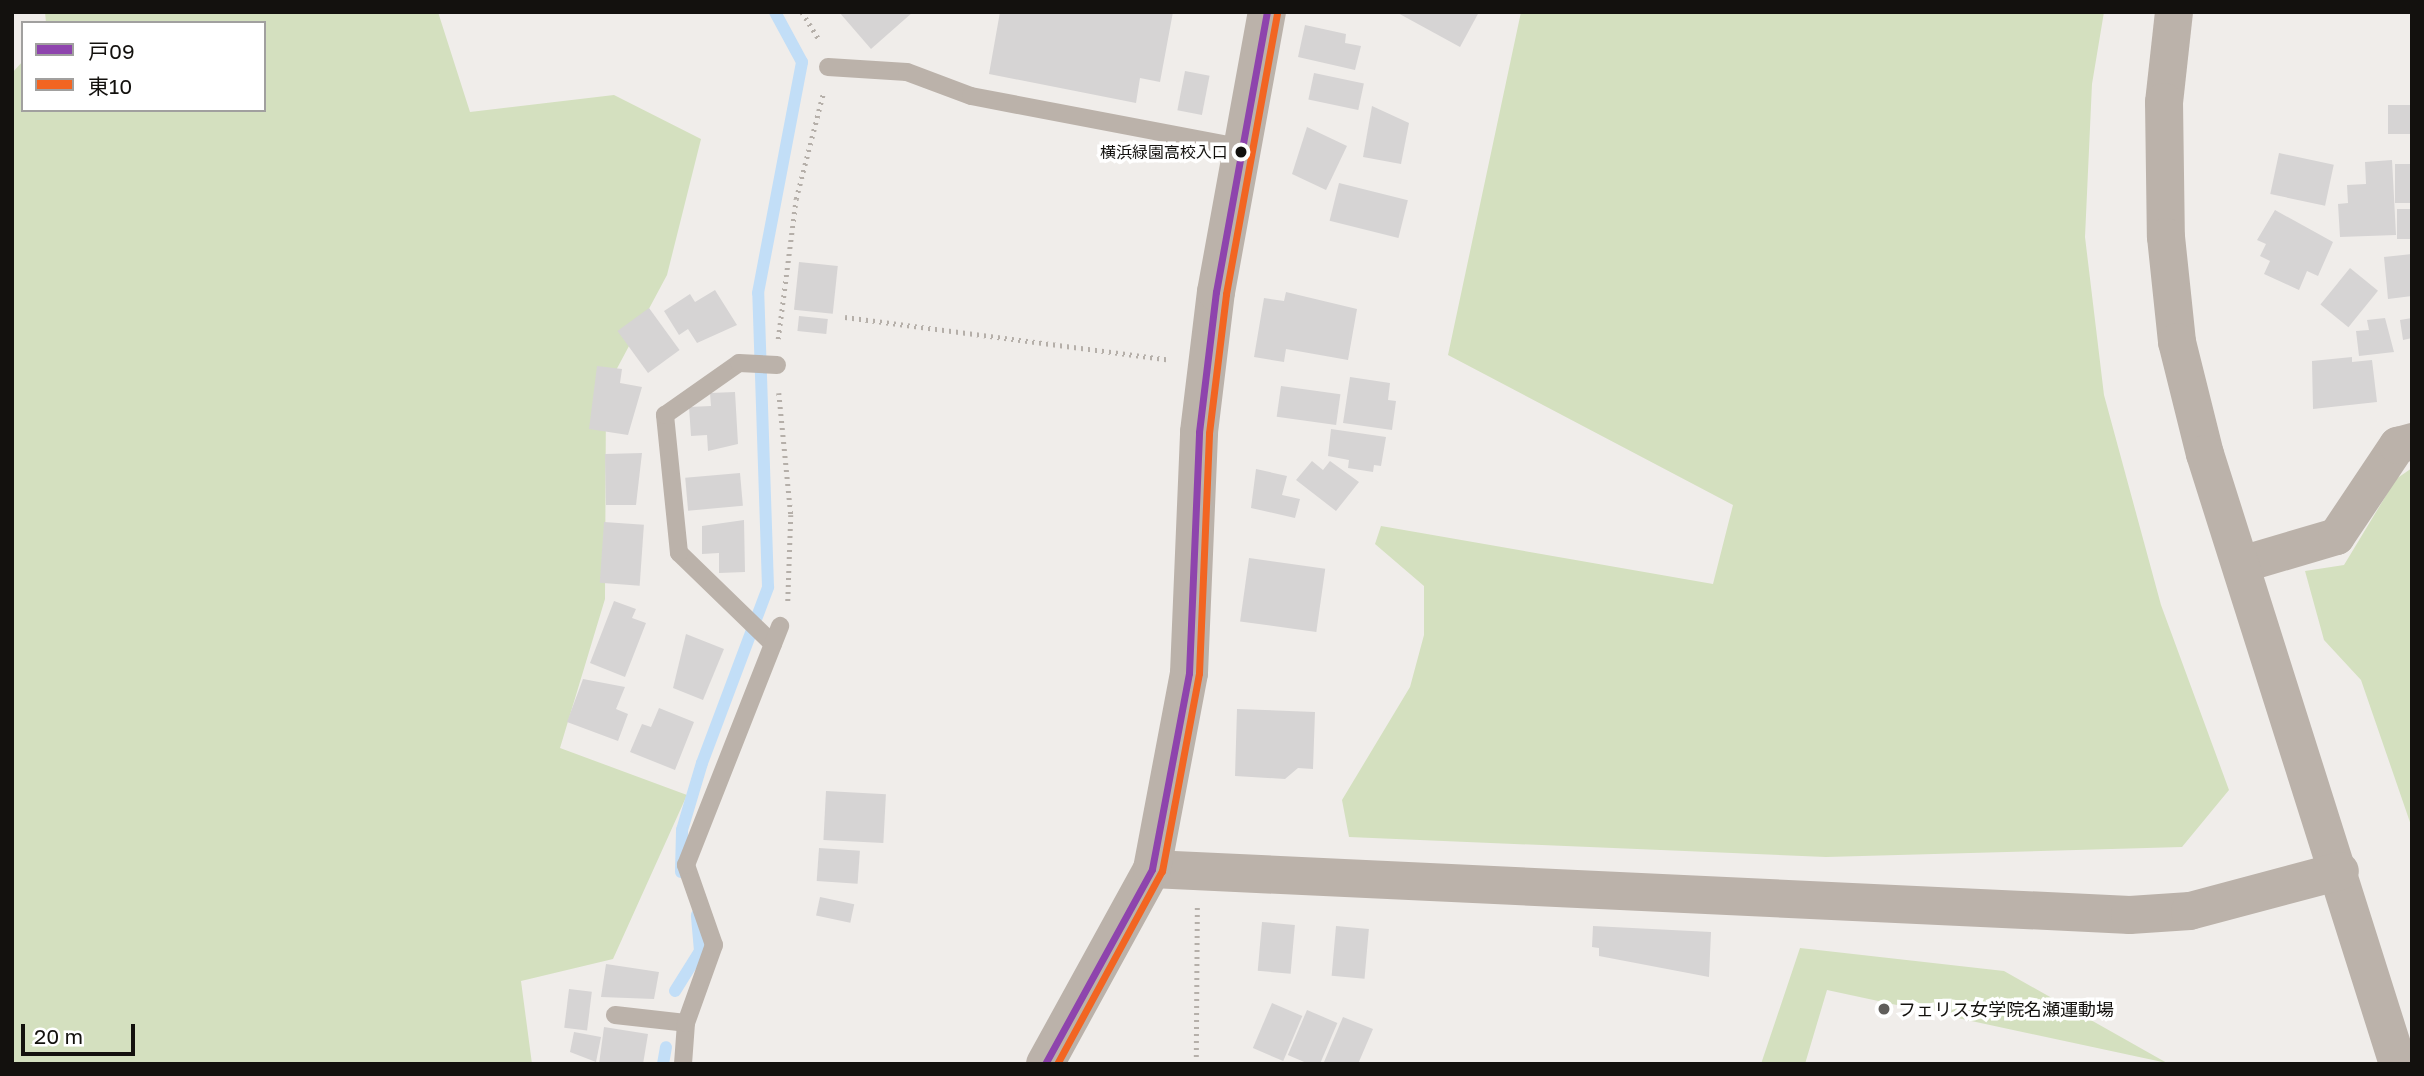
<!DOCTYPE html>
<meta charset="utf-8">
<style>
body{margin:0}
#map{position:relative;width:2424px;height:1076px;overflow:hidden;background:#f0edea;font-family:"Golos Text","Noto Sans JP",sans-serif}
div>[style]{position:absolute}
.green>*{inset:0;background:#d4e0bf}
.stream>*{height:12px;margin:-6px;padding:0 6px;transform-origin:6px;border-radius:6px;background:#c2def7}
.building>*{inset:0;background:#d6d4d4;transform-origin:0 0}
.path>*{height:4.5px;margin-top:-2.25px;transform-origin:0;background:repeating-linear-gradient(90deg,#b5afa9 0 2px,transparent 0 7px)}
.service>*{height:18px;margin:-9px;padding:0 9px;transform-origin:9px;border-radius:9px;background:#bbb2aa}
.minor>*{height:37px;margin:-18.5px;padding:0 18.5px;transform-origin:18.5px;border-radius:18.5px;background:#bbb2aa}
.tertiary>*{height:38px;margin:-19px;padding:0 19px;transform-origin:19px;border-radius:19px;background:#bbb2aa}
.bus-1>*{height:7px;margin:-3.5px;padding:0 3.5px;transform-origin:3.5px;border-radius:3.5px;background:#8e44ad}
.bus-2>*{height:7px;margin:-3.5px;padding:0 3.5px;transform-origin:3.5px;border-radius:3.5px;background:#f26522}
.dots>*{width:19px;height:19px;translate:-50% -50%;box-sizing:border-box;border:4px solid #fff;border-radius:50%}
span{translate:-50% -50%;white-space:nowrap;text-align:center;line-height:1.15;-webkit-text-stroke:7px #fff;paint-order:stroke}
.bus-label{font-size:16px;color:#13110e}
.right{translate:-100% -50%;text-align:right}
.poi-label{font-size:18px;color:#13110e}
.left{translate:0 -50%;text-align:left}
.frame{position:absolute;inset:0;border:14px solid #13110e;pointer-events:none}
.legend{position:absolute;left:21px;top:21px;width:245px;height:91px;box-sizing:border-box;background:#fff;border:2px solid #a1a09f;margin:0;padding:9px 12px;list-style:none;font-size:21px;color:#13110e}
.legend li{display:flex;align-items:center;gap:14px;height:35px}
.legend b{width:35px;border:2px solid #a1a09f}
.scale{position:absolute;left:21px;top:1024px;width:114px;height:32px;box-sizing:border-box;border:4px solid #13110e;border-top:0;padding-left:9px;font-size:21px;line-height:24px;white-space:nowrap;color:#13110e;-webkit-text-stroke:5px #fff;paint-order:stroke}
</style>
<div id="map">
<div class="green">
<div style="clip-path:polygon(45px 12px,438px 12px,470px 112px,614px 95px,701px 139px,667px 275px,606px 389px,605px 599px,560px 748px,687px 795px,613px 959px,521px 981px,532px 1064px,12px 1064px,12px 73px,23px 61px,23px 110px,264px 110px,264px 23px,46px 23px)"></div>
<div style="clip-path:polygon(1521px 12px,2104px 12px,2092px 84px,2085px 237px,2104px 395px,2161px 605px,2229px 790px,2182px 847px,1826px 857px,1349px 837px,1342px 800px,1410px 687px,1424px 635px,1424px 586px,1375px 544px,1381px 526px,1713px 584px,1733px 505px,1448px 355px)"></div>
<div style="clip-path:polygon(2412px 468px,2412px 828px,2361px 680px,2324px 640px,2305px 571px,2344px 565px,2396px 479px)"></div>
<div style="clip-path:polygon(1800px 948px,2004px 971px,2167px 1063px,1827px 990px,1805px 1064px,1761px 1064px)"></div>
</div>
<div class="stream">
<div style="left:681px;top:872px;width:42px;rotate:-88.6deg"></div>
<div style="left:682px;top:830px;width:70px;rotate:-73.4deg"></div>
<div style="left:702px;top:763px;width:188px;rotate:-69.4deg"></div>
<div style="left:768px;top:587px;width:294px;rotate:-91.9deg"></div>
<div style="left:758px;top:293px;width:235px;rotate:-79.2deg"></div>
<div style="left:802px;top:62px;width:57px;rotate:-118.4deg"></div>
<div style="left:675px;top:991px;width:47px;rotate:-58deg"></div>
<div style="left:700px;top:951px;width:36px;rotate:-95deg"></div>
<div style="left:663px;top:1064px;width:17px;rotate:-80deg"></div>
</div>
<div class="building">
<div style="clip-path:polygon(839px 12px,913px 12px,871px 49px)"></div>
<div style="clip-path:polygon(1000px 12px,1173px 12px,1160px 82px,1140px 78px,1136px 103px,989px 74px)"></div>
<div style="clip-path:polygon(1396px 12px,1479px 12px,1460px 47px)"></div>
<div style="clip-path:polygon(1305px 25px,1346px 34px,1345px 43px,1361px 46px,1355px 70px,1298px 57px)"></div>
<div style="left:1185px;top:71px;width:25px;height:40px;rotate:11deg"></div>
<div style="left:1314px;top:73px;width:51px;height:27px;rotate:12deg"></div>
<div style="left:2412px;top:105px;width:29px;height:24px;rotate:90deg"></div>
<div style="clip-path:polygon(1372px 106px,1409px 123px,1401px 164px,1363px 157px)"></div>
<div style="clip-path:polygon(1307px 127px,1347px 146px,1326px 190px,1292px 174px)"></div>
<div style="left:2279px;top:153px;width:56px;height:42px;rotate:12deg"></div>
<div style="clip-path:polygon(2392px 160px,2396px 235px,2340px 237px,2338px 204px,2348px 203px,2347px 185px,2366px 184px,2365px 162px)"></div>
<div style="left:2412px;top:164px;width:39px;height:17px;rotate:90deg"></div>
<div style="left:1339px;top:183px;width:71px;height:39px;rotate:14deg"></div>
<div style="left:2397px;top:209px;width:15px;height:30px"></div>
<div style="clip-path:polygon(2275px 210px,2333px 242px,2318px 276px,2307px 271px,2299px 290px,2264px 274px,2270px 261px,2260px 256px,2266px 244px,2257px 240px)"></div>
<div style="clip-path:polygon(2412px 254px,2412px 296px,2388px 299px,2384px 257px)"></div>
<div style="left:799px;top:262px;width:39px;height:48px;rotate:6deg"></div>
<div style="left:2350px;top:268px;width:36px;height:47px;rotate:39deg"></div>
<div style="clip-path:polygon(715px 290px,737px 325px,697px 343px,688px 329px,679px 335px,664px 311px,690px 294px,695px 302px)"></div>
<div style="clip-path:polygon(1286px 292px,1357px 309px,1348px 360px,1286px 349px,1284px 362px,1254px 357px,1264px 298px,1284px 301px)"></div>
<div style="left:649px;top:308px;width:52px;height:39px;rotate:54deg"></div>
<div style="left:799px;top:316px;width:29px;height:15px;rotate:6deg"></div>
<div style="clip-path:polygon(2385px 318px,2394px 352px,2359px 356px,2356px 331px,2369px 330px,2367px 320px)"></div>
<div style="clip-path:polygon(2412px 318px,2412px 338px,2403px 340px,2400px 320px)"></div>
<div style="clip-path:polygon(2352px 357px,2352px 362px,2372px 360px,2377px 402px,2313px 409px,2312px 361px)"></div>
<div style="clip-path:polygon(597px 366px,622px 369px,620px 383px,642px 387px,628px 435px,589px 429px)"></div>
<div style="clip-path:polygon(1350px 377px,1390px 383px,1388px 400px,1396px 401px,1392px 430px,1343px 423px)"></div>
<div style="left:1281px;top:386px;width:60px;height:31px;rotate:8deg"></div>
<div style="clip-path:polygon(735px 392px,738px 444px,708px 451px,707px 435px,691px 436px,689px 407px,711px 406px,710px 393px)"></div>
<div style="clip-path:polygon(1331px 429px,1386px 437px,1381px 466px,1374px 465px,1373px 472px,1348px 468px,1349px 460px,1328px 456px)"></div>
<div style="clip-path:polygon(642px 453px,636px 505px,606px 505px,605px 454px)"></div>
<div style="clip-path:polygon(1312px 461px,1323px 470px,1330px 461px,1359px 482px,1336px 511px,1296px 480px)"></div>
<div style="clip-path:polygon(1256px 469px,1287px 476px,1282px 495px,1300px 499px,1295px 518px,1251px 508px)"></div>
<div style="left:740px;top:473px;width:33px;height:55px;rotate:85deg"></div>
<div style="clip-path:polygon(744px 520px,745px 572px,719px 573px,719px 553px,702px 554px,702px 526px)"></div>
<div style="left:604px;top:522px;width:40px;height:61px;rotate:4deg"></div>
<div style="left:1249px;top:558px;width:77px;height:64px;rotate:8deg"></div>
<div style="clip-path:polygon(614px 601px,636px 609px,632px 618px,646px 623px,625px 677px,590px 663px)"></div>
<div style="clip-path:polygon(686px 634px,724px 649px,703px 700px,673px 688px)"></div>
<div style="clip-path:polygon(583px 679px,625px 687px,616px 709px,628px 714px,618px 741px,567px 722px)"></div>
<div style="clip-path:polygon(659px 708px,694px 722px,675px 770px,630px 752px,642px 724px,651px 727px)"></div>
<div style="clip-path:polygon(1237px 709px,1315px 712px,1313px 769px,1298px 768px,1285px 779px,1235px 776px)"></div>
<div style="left:826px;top:791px;width:60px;height:49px;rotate:3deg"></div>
<div style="left:819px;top:848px;width:41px;height:33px;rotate:4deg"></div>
<div style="left:820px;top:897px;width:35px;height:19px;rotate:12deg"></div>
<div style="left:1262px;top:922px;width:33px;height:49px;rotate:5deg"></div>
<div style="left:1336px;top:926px;width:33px;height:50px;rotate:5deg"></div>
<div style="clip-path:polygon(1593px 926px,1711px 932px,1709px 977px,1599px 956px,1599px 948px,1592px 947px)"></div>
<div style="clip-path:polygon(606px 964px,659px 972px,654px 999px,601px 997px)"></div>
<div style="left:569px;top:989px;width:23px;height:39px;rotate:7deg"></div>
<div style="left:1272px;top:1003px;width:33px;height:49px;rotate:23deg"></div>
<div style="left:1307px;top:1010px;width:33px;height:49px;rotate:23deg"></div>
<div style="clip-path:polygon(1343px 1017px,1373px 1029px,1358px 1064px,1324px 1062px)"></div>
<div style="clip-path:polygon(604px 1027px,648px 1034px,643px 1064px,599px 1064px)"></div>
<div style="clip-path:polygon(574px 1032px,601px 1037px,596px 1062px,570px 1052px)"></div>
</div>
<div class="path">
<div style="left:802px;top:12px;width:34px;rotate:58deg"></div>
<div style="left:845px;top:317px;width:328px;rotate:7.5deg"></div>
<div style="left:778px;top:339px;width:141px;rotate:-82.7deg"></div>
<div style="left:796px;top:199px;width:108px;rotate:-75.6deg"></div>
<div style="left:779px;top:393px;width:123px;rotate:84.4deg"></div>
<div style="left:791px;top:515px;width:86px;rotate:92deg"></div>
<div style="left:1196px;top:1064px;width:157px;rotate:-89.6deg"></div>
</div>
<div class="service">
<div style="left:828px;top:67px;width:79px;rotate:3.6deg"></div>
<div style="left:907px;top:72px;width:68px;rotate:20.6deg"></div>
<div style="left:971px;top:96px;width:277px;rotate:10.8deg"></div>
<div style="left:773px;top:644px;width:131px;rotate:-135.9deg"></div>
<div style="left:679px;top:553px;width:139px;rotate:-95.8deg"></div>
<div style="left:665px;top:415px;width:90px;rotate:-35.1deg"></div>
<div style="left:739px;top:363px;width:38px;rotate:3deg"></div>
<div style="left:615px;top:1015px;width:71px;rotate:6.4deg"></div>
<div style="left:683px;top:1064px;width:41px;rotate:-85.8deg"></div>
<div style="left:686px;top:1023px;width:83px;rotate:-70.3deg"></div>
<div style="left:714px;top:945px;width:85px;rotate:-109.3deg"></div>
<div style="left:686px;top:865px;width:257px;rotate:-68.5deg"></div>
</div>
<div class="minor">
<div style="left:2241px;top:564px;width:99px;rotate:-16.4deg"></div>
<div style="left:2336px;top:536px;width:110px;rotate:-56.2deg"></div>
<div style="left:2397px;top:445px;width:16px;rotate:-15deg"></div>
</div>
<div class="tertiary">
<div style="left:2174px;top:12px;width:91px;rotate:96.3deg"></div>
<div style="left:2164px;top:102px;width:135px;rotate:89.2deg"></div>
<div style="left:2166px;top:237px;width:106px;rotate:84deg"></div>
<div style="left:2177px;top:342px;width:115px;rotate:76deg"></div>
<div style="left:2205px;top:454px;width:640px;rotate:72.44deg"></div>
<div style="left:1152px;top:869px;width:979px;rotate:2.69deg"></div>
<div style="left:2130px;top:915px;width:60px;rotate:-3.8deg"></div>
<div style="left:2190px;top:911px;width:155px;rotate:-14.9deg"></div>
<div style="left:1045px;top:1064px;width:222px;rotate:-61.2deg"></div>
<div style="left:1152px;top:869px;width:199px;rotate:-79.3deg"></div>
<div style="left:1189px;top:673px;width:241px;rotate:-87.6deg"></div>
<div style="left:1199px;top:432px;width:141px;rotate:-83.1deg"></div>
<div style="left:1216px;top:292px;width:285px;rotate:-79.7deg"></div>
</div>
<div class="bus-1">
<div style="left:1045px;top:1064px;width:222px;rotate:-61.2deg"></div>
<div style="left:1152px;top:869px;width:199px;rotate:-79.3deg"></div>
<div style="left:1189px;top:673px;width:241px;rotate:-87.6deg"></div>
<div style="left:1199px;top:432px;width:141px;rotate:-83.1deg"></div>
<div style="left:1216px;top:292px;width:285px;rotate:-79.7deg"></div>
</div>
<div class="bus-2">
<div style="left:1057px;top:1064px;width:220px;rotate:-61.5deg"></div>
<div style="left:1162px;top:871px;width:201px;rotate:-79.4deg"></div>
<div style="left:1199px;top:673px;width:240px;rotate:-87.6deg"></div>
<div style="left:1209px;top:433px;width:140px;rotate:-83deg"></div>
<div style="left:1226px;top:294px;width:285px;rotate:-79.7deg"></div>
</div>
<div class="dots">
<div style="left:1241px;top:152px;background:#13110e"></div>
<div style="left:1884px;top:1009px;background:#605e5b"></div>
</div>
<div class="bus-label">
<span class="right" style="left:1228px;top:152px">横浜緑園高校入口</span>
</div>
<div class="poi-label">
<span class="left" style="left:1898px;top:1009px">フェリス女学院名瀬運動場</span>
</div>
<div class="frame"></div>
<ul class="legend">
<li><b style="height:9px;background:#8e44ad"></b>戸09</li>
<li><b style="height:9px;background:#f26522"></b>東10</li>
</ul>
<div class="scale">20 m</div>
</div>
